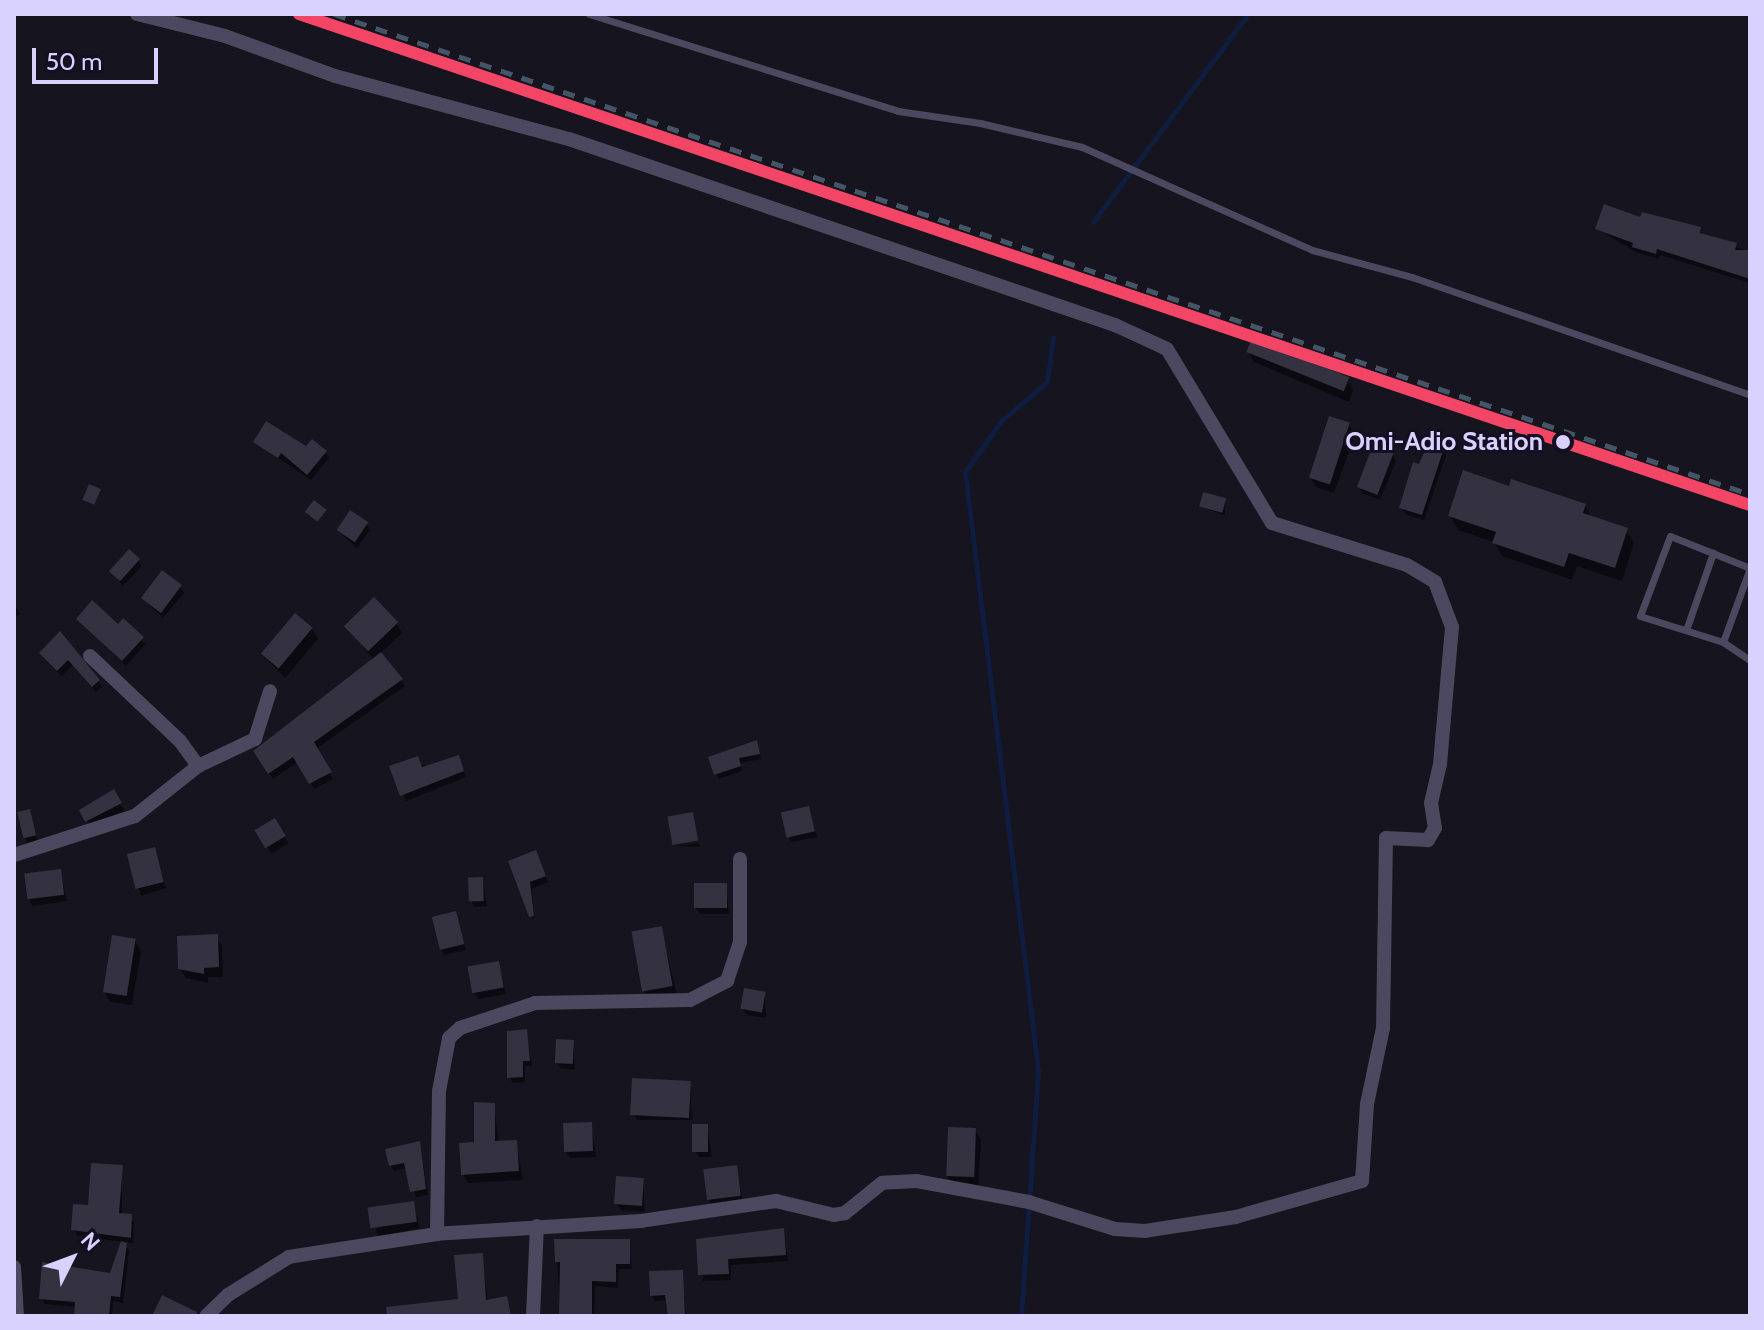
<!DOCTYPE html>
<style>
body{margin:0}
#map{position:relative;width:1764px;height:1330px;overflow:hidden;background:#16141e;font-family:Cabin,sans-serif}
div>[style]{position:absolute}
.shadow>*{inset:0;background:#0007;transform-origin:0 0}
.stream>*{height:5px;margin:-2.5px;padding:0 2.5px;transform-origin:2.5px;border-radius:2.5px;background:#0e1d40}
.building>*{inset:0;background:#343140;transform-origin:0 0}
.service>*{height:7px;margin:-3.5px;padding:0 3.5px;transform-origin:3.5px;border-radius:3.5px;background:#4b485f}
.minor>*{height:14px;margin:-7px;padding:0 7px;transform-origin:7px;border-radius:7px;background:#4b485f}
.rail>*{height:5px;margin-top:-2.5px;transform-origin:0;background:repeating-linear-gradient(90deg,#445567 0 12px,transparent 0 22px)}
.rail-1>*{height:12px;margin:-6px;padding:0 6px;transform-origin:6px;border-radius:6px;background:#f34667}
.dots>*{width:22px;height:22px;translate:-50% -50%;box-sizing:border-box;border:4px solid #140f23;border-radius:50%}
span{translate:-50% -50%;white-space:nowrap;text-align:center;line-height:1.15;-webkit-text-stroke:6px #140f23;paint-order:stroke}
.stop-label{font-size:26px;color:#dad2fe;font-weight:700}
.right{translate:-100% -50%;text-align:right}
.frame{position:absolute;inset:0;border:16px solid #dad2fe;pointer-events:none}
.north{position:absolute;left:32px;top:1218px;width:80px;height:80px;-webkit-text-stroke:6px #140f23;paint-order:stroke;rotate:48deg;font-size:22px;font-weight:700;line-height:32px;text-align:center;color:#dad2fe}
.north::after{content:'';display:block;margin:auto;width:28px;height:36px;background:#dad2fe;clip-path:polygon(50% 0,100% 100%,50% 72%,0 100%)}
.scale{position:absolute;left:32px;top:48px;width:126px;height:36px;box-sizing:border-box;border:4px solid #dad2fe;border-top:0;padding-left:10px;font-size:24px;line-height:28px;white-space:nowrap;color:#dad2fe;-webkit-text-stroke:6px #140f23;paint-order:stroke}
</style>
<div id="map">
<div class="shadow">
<div style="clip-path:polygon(1642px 219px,1700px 229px,1704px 236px,1750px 252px,1750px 283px,1660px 255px,1659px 259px,1638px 253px,1597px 229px)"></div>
<div style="clip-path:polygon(1248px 352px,1347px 380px,1353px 390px,1349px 402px,1254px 362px)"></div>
<div style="clip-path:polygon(1349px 425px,1355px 435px,1334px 493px,1316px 487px,1310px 477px)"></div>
<div style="clip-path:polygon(255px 442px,307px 448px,325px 452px,329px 458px,311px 480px)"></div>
<div style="clip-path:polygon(1442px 450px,1446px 455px,1424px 520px,1405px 514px,1401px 508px)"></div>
<div style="clip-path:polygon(1392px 454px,1396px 461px,1380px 500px,1362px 493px,1359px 487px)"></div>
<div style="clip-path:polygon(1511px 488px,1585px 506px,1592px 518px,1626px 530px,1634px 543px,1622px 581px,1577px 566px,1572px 580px,1502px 556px,1494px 542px,1458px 530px,1450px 516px)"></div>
<div style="clip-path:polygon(1225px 500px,1225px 516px,1201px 506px)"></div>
<div style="clip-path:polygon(367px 524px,370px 530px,357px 548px,338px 531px)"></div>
<div style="clip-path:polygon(138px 560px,142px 566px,123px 586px,111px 571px)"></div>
<div style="clip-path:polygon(180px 587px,184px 593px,163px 618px,142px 598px)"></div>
<div style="clip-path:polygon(14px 604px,20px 614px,14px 618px)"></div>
<div style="clip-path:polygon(78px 619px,118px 626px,146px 644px,126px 666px)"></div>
<div style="clip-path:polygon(396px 623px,402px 633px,380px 654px,405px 686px,316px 749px,333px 779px,314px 789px,298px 762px,273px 779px,256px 752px,374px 660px,346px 626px)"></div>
<div style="clip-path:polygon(312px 629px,318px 639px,285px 678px,263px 655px)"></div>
<div style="clip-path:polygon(62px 636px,99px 681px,102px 687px,96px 692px,73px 665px,62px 676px,45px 660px,41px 654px)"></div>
<div style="clip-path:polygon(756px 742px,761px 759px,740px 763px,742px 771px,719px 779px,716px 774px)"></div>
<div style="clip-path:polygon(461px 763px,466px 777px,406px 801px,392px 767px)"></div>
<div style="left:114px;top:792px;width:21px;height:37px;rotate:61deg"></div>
<div style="clip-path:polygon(808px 808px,817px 837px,792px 842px,788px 836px)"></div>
<div style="clip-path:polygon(29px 811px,38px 841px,28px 843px,24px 837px)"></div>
<div style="left:275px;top:821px;width:26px;height:20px;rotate:59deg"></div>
<div style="clip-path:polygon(699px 843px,700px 847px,675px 846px)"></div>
<div style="left:154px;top:849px;width:41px;height:26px;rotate:73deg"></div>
<div style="clip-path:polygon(539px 858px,548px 882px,532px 889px,534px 922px,510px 862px)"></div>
<div style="clip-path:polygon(60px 871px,67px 901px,33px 906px,29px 900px)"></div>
<div style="clip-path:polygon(482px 879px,487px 906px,475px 907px,471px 901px)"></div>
<div style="clip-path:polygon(726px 885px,729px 914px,700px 914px,696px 908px)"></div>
<div style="clip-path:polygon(455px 913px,466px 950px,444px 955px,440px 948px)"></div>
<div style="clip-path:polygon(661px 928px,677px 995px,650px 1000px,644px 990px)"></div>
<div style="clip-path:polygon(216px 936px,222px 946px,223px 977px,208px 977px,208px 983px,186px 978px,180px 968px)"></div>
<div style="clip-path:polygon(135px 941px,141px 951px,132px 1005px,110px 1002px,104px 991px)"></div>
<div style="clip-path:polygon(498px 963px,506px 994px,478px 999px,475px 993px)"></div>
<div style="clip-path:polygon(765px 994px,766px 1018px,747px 1015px,743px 1009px)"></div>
<div style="clip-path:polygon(526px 1031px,532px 1066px,525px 1066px,525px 1082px,513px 1083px,509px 1077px)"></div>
<div style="clip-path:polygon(573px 1042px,575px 1070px,560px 1068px,557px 1062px)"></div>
<div style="clip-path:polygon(690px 1083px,692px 1120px,637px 1120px,633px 1114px)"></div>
<div style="clip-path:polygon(494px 1105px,499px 1143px,516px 1142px,523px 1180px,468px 1183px,463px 1174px)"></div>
<div style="clip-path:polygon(591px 1124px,596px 1157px,570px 1158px,566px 1152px)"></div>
<div style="clip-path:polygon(707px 1126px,712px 1157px,699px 1157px,695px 1151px)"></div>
<div style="clip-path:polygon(975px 1130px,981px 1140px,978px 1188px,953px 1186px,947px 1176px)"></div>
<div style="clip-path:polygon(420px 1143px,428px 1195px,416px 1197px,407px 1168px,394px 1171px,390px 1165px)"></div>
<div style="clip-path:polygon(122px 1167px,122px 1215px,134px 1222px,133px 1243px,124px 1242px,129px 1251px,123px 1303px,113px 1301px,112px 1316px,76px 1316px,77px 1307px,45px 1304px,41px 1298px,112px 1275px,123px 1242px,77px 1236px,74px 1229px)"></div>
<div style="clip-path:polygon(736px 1167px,743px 1202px,712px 1207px,709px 1200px)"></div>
<div style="clip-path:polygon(643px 1179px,645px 1212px,621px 1210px,617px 1204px)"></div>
<div style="clip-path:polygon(413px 1203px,420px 1228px,379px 1236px,375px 1230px)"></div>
<div style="clip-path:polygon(783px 1230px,788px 1261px,731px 1265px,731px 1280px,703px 1281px,699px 1241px)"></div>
<div style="clip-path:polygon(628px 1241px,632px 1269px,619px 1269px,618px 1288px,595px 1286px,594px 1316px,561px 1316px,557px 1261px)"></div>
<div style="clip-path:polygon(482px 1255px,488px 1302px,506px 1298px,512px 1316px,387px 1316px,460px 1301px)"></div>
<div style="clip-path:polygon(682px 1272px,686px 1316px,670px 1316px,668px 1300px,655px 1301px,652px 1296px)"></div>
</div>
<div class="stream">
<div style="left:1093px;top:222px;width:259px;rotate:-53.3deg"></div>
<div style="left:1021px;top:1316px;width:247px;rotate:-86deg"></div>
<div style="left:1038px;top:1070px;width:602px;rotate:-96.96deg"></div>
<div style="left:965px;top:472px;width:62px;rotate:-54.8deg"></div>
<div style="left:1001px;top:421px;width:60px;rotate:-40.3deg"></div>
<div style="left:1047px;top:382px;width:45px;rotate:-82.4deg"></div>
</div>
<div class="building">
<div style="clip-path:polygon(1604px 204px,1640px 217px,1642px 212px,1701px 227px,1700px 233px,1737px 243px,1735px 250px,1750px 250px,1750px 279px,1657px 249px,1656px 254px,1632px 247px,1633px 243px,1595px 229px)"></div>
<div style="left:1252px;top:338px;width:105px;height:15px;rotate:22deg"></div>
<div style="left:1329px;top:416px;width:22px;height:65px;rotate:18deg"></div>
<div style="clip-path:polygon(266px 421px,306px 446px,312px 439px,327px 451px,307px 475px,281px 453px,278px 458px,253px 442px)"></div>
<div style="clip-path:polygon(1429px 442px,1444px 448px,1422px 515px,1399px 508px,1413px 462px,1419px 464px)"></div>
<div style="left:1373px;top:445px;width:22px;height:45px;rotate:21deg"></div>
<div style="clip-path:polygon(1463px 470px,1509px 486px,1511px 479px,1586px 504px,1583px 513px,1628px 528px,1615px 568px,1569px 553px,1564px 567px,1492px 543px,1496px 532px,1448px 516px)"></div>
<div style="left:89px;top:484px;width:13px;height:17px;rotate:23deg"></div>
<div style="left:1203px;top:492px;width:24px;height:15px;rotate:15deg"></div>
<div style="left:314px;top:500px;width:16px;height:15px;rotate:38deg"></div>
<div style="left:350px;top:510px;width:22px;height:24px;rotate:34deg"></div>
<div style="left:129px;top:549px;width:15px;height:30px;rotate:42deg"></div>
<div style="left:162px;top:570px;width:25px;height:35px;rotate:37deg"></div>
<div style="left:374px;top:597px;width:35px;height:42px;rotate:46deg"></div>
<div style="clip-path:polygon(92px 600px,118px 624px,123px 618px,144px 637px,122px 661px,76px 619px)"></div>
<div style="left:295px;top:613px;width:23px;height:53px;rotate:40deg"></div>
<div style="clip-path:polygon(60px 631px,100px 680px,92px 687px,68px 660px,57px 671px,39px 653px)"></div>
<div style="clip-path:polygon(381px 652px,403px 679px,314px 742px,332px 772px,309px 784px,293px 757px,268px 774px,253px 751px)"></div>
<div style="clip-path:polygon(757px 740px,760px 754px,739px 758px,741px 766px,714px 775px,708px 757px)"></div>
<div style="clip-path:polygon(459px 755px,464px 771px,400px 796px,389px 766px,418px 756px,422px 767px)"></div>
<div style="clip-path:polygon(114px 789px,122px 803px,85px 822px,79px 810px)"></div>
<div style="left:809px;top:806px;width:26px;height:29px;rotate:77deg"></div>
<div style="left:30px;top:809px;width:27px;height:13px;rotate:77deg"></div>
<div style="left:693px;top:812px;width:29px;height:26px;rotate:80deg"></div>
<div style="left:275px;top:818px;width:21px;height:24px;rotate:59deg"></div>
<div style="left:155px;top:847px;width:36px;height:29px;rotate:76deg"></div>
<div style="clip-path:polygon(536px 850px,546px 876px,530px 882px,534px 916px,529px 917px,508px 861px)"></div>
<div style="left:61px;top:869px;width:26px;height:37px;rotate:83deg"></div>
<div style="left:483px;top:877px;width:24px;height:15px;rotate:88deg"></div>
<div style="left:694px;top:883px;width:33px;height:25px"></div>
<div style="left:456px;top:911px;width:34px;height:25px;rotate:76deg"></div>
<div style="left:662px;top:926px;width:61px;height:31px;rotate:80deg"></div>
<div style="clip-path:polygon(218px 934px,219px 967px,204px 968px,204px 974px,178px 969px,177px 936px)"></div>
<div style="left:112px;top:935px;width:24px;height:58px;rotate:9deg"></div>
<div style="left:499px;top:961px;width:27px;height:32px;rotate:80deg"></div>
<div style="left:744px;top:988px;width:22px;height:21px;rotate:10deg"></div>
<div style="clip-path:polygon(527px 1029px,530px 1061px,523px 1061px,523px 1077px,507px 1078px,507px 1031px)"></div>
<div style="left:556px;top:1039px;width:18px;height:24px;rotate:3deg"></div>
<div style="left:632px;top:1078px;width:59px;height:37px;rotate:3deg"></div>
<div style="clip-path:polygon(474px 1102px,495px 1103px,495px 1141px,517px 1140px,519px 1171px,461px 1175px,459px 1143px,474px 1142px)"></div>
<div style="left:592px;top:1122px;width:29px;height:29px;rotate:88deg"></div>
<div style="left:692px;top:1124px;width:16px;height:28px"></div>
<div style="left:948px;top:1127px;width:28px;height:49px;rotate:2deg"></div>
<div style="clip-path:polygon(420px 1141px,426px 1189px,410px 1192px,404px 1163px,389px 1166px,385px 1149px)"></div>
<div style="clip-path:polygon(91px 1163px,123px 1165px,119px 1213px,132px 1214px,131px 1238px,71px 1230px,73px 1204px,88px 1205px)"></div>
<div style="left:737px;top:1165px;width:31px;height:34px;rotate:83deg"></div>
<div style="left:616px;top:1176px;width:28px;height:28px;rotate:4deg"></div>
<div style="left:414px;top:1201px;width:21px;height:47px;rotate:82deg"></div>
<div style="clip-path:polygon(784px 1228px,786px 1255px,728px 1259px,729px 1274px,698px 1275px,696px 1239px)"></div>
<div style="clip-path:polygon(554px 1239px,630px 1239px,630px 1264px,616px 1264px,616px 1282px,592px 1281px,592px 1316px,559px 1316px,560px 1262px,555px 1262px)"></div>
<div style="clip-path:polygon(121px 1241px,127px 1243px,120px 1297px,111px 1296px,109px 1316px,74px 1316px,75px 1302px,39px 1299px,42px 1262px,110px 1273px)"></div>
<div style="clip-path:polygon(483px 1253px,486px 1300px,507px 1296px,511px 1316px,387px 1316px,386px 1307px,458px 1299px,454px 1255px)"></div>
<div style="clip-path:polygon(683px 1270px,685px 1316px,668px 1316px,665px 1295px,650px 1296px,649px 1271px)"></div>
<div style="clip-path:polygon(162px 1295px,197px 1312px,196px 1316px,152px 1316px)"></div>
</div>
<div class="service">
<div style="left:589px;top:14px;width:324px;rotate:17.4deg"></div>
<div style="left:898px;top:111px;width:83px;rotate:8.3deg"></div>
<div style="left:980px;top:123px;width:105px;rotate:13.2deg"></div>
<div style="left:1082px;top:147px;width:252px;rotate:24.1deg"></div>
<div style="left:1312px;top:250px;width:104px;rotate:15.1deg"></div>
<div style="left:1412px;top:277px;width:358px;rotate:19.2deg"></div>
<div style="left:1686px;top:630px;width:82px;rotate:-70.7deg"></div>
<div style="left:1723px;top:642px;width:79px;rotate:-70deg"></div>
<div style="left:1750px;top:568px;width:86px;rotate:-158.2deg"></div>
<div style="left:1670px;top:536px;width:85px;rotate:110.6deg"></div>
<div style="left:1640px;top:616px;width:87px;rotate:17.4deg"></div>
<div style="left:1723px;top:642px;width:32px;rotate:34deg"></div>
</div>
<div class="minor">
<div style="left:137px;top:14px;width:91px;rotate:14deg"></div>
<div style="left:225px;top:36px;width:117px;rotate:20deg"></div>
<div style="left:335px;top:76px;width:242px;rotate:15.1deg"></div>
<div style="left:569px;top:139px;width:577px;rotate:18.81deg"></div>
<div style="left:1115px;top:325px;width:57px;rotate:24.8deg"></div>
<div style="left:1167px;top:349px;width:203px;rotate:58.9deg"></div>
<div style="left:1272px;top:523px;width:141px;rotate:17.3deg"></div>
<div style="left:1407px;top:565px;width:33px;rotate:31deg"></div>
<div style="left:1435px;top:582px;width:48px;rotate:69.3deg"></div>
<div style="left:1452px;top:627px;width:138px;rotate:95deg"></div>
<div style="left:1440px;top:764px;width:40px;rotate:103deg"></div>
<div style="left:1431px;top:803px;width:25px;rotate:81deg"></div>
<div style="left:1435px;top:828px;width:14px;rotate:120deg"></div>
<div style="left:1428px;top:840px;width:42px;rotate:-177.3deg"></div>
<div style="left:1386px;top:838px;width:190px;rotate:90.9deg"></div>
<div style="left:1383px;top:1028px;width:78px;rotate:101.9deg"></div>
<div style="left:1367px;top:1104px;width:77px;rotate:93.7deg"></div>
<div style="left:1362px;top:1181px;width:131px;rotate:164.1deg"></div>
<div style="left:1236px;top:1217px;width:92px;rotate:171.3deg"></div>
<div style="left:1145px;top:1231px;width:30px;rotate:-176deg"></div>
<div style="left:1115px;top:1229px;width:90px;rotate:-162.6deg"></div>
<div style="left:1029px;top:1202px;width:114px;rotate:-169.4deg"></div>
<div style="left:917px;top:1181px;width:35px;rotate:177deg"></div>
<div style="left:882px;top:1183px;width:48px;rotate:141deg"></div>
<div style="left:845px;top:1213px;width:11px;rotate:170deg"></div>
<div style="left:834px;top:1215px;width:60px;rotate:-166.4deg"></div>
<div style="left:776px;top:1201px;width:136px;rotate:171.6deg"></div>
<div style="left:641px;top:1221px;width:204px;rotate:176.4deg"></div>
<div style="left:437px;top:1234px;width:150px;rotate:171.2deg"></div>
<div style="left:289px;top:1257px;width:72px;rotate:148.1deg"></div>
<div style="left:228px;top:1295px;width:30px;rotate:136deg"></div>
<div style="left:90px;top:656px;width:124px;rotate:43.4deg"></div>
<div style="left:180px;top:741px;width:31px;rotate:54deg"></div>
<div style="left:14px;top:855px;width:127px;rotate:-17.9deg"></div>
<div style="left:135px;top:816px;width:80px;rotate:-38.4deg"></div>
<div style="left:198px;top:766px;width:63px;rotate:-25.3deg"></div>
<div style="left:255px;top:739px;width:50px;rotate:-72.6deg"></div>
<div style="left:437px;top:1234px;width:143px;rotate:-89.2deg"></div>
<div style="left:439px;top:1091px;width:54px;rotate:-79.3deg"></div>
<div style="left:449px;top:1038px;width:15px;rotate:-42deg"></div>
<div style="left:460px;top:1028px;width:79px;rotate:-18.4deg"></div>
<div style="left:535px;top:1003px;width:155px;rotate:-1.1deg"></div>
<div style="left:690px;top:1000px;width:42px;rotate:-27.2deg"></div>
<div style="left:727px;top:981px;width:41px;rotate:-71.6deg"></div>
<div style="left:740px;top:942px;width:83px;rotate:-90deg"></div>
<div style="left:14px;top:1267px;width:49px;rotate:86.5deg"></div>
<div style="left:533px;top:1316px;width:90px;rotate:-87.5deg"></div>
</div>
<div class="rail">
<div style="left:334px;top:14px;width:1495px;rotate:18.73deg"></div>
</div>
<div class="rail-1">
<div style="left:299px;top:14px;width:1532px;rotate:18.7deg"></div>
</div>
<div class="dots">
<div style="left:1563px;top:442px;background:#dad2fe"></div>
</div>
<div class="stop-label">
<span class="right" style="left:1543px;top:442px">Omi-Adio Station</span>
</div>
<div class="frame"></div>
<div class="north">N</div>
<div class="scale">50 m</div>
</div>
